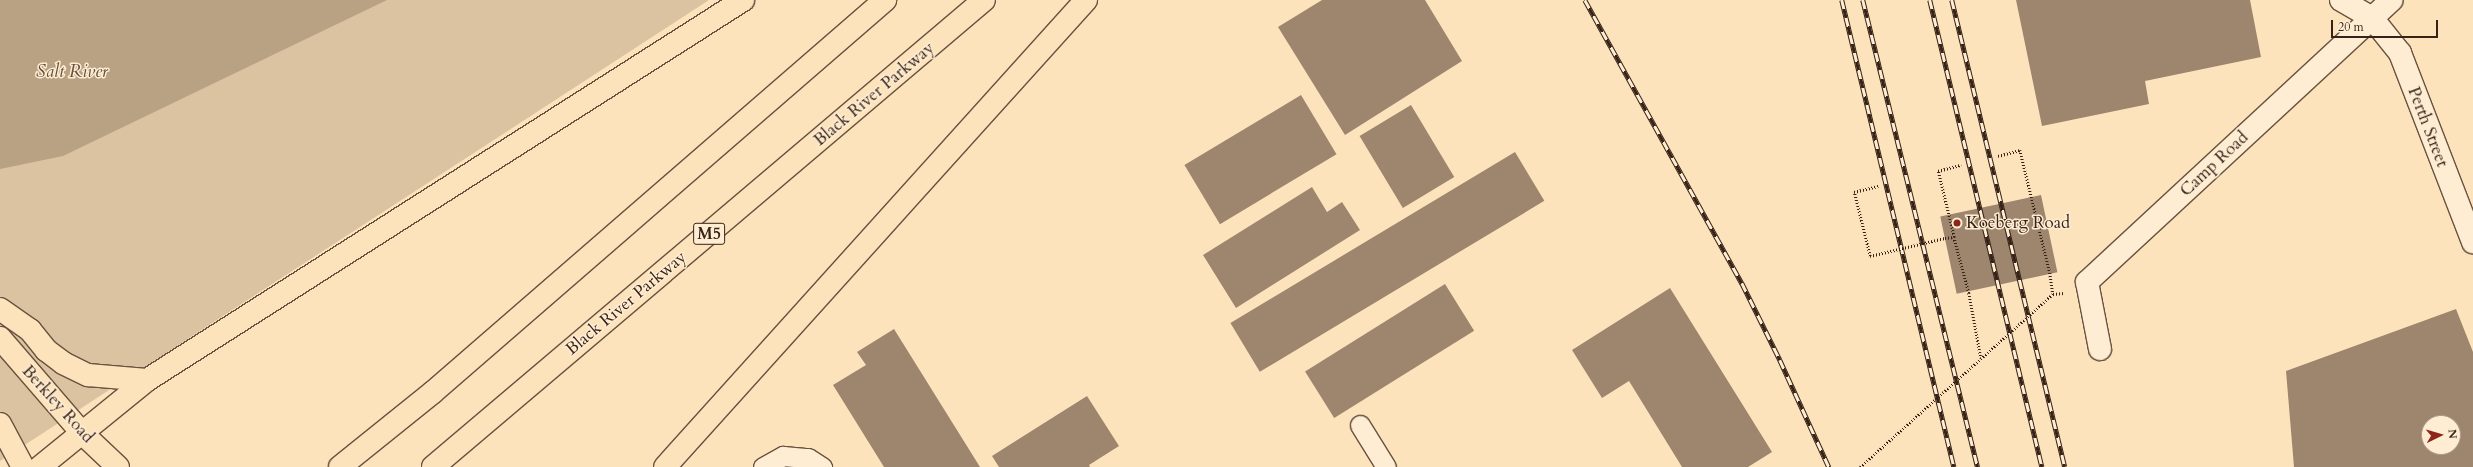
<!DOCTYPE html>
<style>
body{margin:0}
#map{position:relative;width:2473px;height:467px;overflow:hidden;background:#fde3bc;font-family:Cardo,serif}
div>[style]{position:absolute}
.green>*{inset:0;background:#dbc2a0}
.water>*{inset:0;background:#b9a184}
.building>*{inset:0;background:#9d866d;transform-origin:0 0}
.path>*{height:2.5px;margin-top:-1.25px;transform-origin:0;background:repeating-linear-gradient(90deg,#362217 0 1px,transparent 0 3px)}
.roads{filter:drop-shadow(1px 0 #685240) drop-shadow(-1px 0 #685240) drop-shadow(0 1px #685240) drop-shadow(0 -1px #685240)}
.lane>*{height:19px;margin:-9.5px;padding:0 9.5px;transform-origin:9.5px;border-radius:9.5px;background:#feedd3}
.street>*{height:22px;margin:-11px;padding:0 11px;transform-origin:11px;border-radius:11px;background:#feedd3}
.primary>*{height:22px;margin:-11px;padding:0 11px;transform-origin:11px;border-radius:11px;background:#fde3bc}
.highway>*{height:22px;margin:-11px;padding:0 11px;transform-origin:11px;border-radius:11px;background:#fde3bc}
.rail>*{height:4.5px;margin-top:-2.25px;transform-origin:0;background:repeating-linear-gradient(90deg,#feedd3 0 9px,#362217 0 18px);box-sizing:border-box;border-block:1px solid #362217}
.path-bridge>*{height:2.5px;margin-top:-1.25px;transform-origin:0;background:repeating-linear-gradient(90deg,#362217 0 1px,transparent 0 3px)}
.dots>*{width:11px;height:11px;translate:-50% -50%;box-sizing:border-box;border:2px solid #feedd3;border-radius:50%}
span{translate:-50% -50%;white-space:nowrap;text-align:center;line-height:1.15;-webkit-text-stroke:3px #feedd3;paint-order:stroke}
.shield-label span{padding:1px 3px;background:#feedd3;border:1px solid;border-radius:3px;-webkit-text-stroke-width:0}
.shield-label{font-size:16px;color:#362217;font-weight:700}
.street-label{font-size:17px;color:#362217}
.poi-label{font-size:17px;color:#362217}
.left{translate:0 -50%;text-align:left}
.water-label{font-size:18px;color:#644e3d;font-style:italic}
.north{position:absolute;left:2421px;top:415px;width:40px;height:40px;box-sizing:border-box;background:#feedd3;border:1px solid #ae9c88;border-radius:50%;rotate:85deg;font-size:11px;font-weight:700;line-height:16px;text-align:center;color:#362217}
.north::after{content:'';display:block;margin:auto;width:14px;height:18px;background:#8f2418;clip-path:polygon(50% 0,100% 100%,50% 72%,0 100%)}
.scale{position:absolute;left:2331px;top:20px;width:107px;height:18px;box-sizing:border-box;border:2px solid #362217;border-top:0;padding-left:5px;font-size:12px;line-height:14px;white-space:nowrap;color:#362217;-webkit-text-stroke:3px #feedd3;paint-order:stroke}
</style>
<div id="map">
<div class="green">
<div style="clip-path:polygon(0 0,709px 0,0 461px)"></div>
</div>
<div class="water">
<div style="clip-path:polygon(0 0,387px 0,63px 156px,0 169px)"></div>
</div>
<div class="building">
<div style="clip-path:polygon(1322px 0,1425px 0,1462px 61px,1345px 135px,1278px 27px)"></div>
<div style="clip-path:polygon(2016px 0,2250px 0,2261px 57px,2145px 81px,2149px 104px,2042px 126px)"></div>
<div style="left:1301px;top:95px;width:69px;height:136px;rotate:59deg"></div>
<div style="left:1411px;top:105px;width:84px;height:60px;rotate:59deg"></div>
<div style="left:1515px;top:152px;width:57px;height:332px;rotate:59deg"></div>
<div style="clip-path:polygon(1312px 187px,1327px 212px,1342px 202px,1360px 230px,1236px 308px,1203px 255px)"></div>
<div style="left:2041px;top:195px;width:79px;height:103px;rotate:78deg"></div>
<div style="left:1445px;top:284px;width:55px;height:165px;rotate:58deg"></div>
<div style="clip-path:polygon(1670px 288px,1772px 452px,1748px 467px,1682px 467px,1629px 381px,1602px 398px,1572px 350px)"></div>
<div style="clip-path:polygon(evenodd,2456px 309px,2473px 352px,2473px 467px,2294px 467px,2286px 371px,2456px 309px,2429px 423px,2453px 423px,2453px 447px,2429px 447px,2429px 423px)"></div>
<div style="clip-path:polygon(894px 329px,980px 467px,884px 467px,833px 385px,866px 365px,857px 352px)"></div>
<div style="clip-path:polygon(1087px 396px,1119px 446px,1089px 465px,1090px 467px,999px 467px,992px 456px)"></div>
</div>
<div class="path">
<div style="left:1998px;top:156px;width:23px;rotate:-15deg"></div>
<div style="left:2020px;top:150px;width:127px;rotate:76.3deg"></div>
<div style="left:2050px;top:273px;width:21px;rotate:82deg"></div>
<div style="left:1954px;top:237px;width:68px;rotate:-103.6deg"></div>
<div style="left:1938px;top:171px;width:24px;rotate:-15deg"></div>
<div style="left:1945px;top:238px;width:9px;rotate:-6deg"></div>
<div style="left:1954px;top:237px;width:58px;rotate:75deg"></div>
<div style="left:1969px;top:293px;width:66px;rotate:79.5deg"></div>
<div style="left:1870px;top:256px;width:66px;rotate:-104deg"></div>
<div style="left:1854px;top:192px;width:25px;rotate:-14deg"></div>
</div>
<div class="roads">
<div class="lane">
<div style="left:1360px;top:425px;width:49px;rotate:58.2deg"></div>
<div style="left:763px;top:467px;width:23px;rotate:-29deg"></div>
<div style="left:783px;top:456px;width:25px;rotate:5deg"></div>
<div style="left:808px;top:458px;width:17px;rotate:33deg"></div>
</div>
<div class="street">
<div style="left:2341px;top:0;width:36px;rotate:30deg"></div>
<div style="left:2372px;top:18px;width:45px;rotate:51.3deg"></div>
<div style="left:2400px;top:53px;width:203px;rotate:68.9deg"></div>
<div style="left:2100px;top:349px;width:68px;rotate:-101deg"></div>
<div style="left:2087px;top:282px;width:415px;rotate:-42.8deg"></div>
</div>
<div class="primary">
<div style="left:0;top:338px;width:127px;rotate:49.2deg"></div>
<div style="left:83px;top:434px;width:48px;rotate:43.3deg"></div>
<div style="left:0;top:424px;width:49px;rotate:61.9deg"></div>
</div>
<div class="highway">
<div style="left:0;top:309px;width:37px;rotate:35deg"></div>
<div style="left:30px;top:330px;width:26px;rotate:51deg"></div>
<div style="left:46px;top:350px;width:21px;rotate:37deg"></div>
<div style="left:63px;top:363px;width:28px;rotate:26deg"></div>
<div style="left:88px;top:375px;width:59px;rotate:4.8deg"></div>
<div style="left:40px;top:467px;width:138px;rotate:-39.1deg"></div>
<div style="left:147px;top:380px;width:707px;rotate:-32.52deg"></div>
<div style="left:340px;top:467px;width:118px;rotate:-38.8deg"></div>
<div style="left:432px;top:393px;width:600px;rotate:-40.94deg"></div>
<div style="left:433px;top:467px;width:722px;rotate:-40.28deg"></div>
<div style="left:665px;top:467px;width:629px;rotate:-47.97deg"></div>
</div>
</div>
<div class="rail">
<div style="left:1585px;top:0;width:324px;rotate:61deg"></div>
<div style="left:1742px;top:283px;width:86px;rotate:63.7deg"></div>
<div style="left:1780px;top:360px;width:118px;rotate:65.4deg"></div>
<div style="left:1842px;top:0;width:480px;rotate:76.5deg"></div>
<div style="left:1863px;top:0;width:481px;rotate:76.2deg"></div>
<div style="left:1930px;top:0;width:480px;rotate:76.5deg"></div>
<div style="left:1952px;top:0;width:480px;rotate:76.4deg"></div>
</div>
<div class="path-bridge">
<div style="left:1870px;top:256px;width:77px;rotate:-13.5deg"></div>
<div style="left:1860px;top:467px;width:259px;rotate:-41.9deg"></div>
<div style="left:2053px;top:294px;width:11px;rotate:-5deg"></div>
</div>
<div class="dots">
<div style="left:1957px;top:223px;background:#8f2418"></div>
</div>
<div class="shield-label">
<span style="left:709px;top:234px">M5</span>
</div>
<div class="street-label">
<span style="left:874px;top:94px;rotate:-40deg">Black River Parkway</span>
<span style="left:2428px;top:127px;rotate:69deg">Perth Street</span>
<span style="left:2214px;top:164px;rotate:-43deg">Camp Road</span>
<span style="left:626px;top:303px;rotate:-40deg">Black River Parkway</span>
<span style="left:58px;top:404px;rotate:48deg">Berkley Road</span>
</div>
<div class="poi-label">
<span class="left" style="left:1966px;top:223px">Koeberg Road</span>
</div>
<div class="water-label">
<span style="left:72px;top:72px">Salt River</span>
</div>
<div class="north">N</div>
<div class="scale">20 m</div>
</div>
